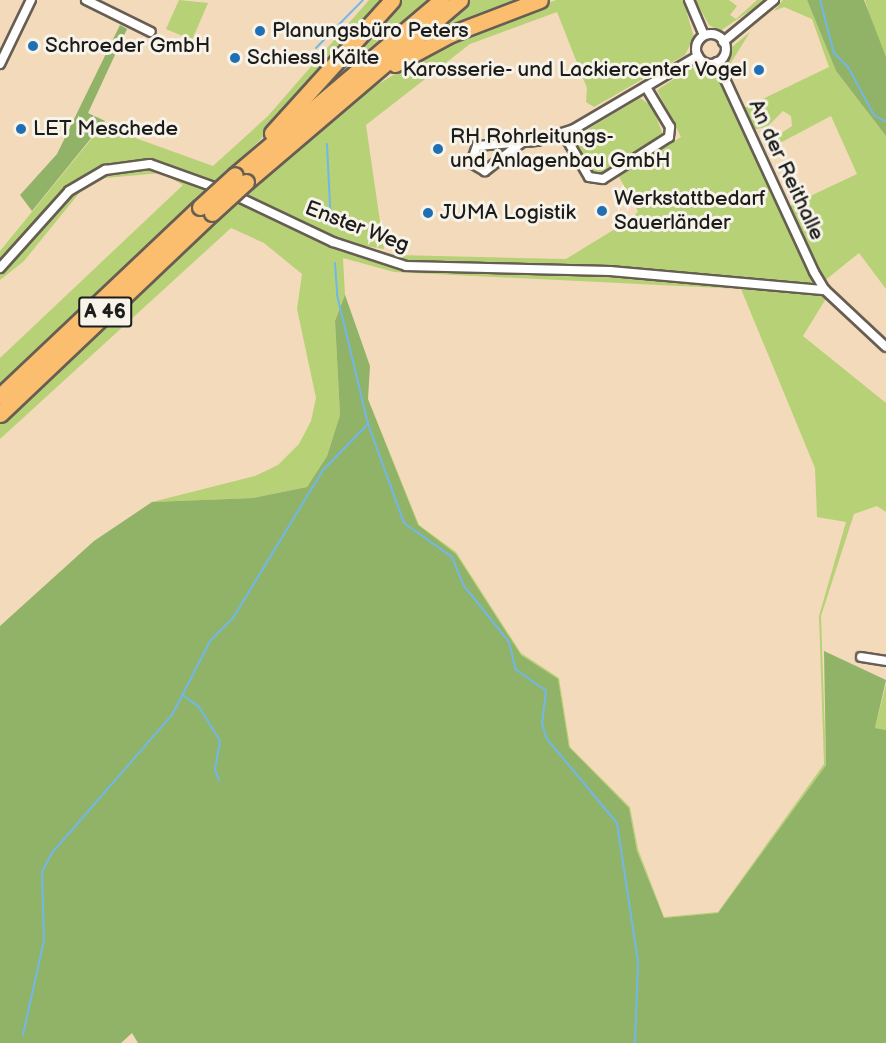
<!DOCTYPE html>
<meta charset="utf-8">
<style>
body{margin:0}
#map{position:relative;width:886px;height:1043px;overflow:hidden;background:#f2daba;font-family:"Balsamiq Sans",sans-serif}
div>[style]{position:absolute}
.green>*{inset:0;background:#b7d176}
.forest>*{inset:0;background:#91b367}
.stream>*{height:2px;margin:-1px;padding:0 1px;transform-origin:1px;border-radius:1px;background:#72b7e9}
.roads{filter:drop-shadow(2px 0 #675e53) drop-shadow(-2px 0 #675e53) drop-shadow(0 2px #675e53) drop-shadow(0 -2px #675e53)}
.street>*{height:8px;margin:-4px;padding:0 4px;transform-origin:4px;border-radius:4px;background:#fff}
.street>.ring{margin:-4px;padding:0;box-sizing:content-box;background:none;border:8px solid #fff;border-radius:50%}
.highway>*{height:15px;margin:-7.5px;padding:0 7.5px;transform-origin:7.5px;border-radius:7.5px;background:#fbbe6e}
.bridges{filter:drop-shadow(2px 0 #675e53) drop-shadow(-2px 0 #675e53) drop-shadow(0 2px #675e53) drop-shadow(0 -2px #675e53)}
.highway-bridge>*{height:15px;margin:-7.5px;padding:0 7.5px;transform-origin:7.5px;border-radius:7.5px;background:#fbbe6e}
.dots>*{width:16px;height:16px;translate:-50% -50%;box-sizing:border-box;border:3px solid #f7f3e8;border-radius:50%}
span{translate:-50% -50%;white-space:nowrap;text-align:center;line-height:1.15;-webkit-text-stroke:6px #f7f3e8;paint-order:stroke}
.shield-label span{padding:2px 4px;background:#f7f3e8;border:2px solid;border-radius:4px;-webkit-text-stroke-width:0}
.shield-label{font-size:20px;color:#1c1c1c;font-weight:700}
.poi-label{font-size:21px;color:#1c1c1c}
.left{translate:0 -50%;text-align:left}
.right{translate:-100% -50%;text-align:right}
.street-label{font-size:21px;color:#1c1c1c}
</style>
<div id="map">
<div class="green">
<div style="clip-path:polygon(179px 0,208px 3px,192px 40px,166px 29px)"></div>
<div style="clip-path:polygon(369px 0,387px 0,258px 142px,0 384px,0 358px,183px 185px,161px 173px,105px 178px,80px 192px,24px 261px,0 280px,0 251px,102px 126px,213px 166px,268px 116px)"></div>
<div style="clip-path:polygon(397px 0,427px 0,315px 94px)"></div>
<div style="clip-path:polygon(471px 0,530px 0,412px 49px)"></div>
<div style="clip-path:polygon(evenodd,556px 0,683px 0,694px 37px,685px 55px,594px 107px,586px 102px,587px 88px,557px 12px,470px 44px,366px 125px,384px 249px,353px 244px,396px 255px,566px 259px,633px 218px,638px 211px,618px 175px,681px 137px,657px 90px,691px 68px,715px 69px,818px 286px,817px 293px,827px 297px,803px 336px,886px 403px,886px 512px,877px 506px,854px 514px,821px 616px,826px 765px,718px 913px,664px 918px,637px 851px,629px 808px,569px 747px,558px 680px,521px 655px,456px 554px,418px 526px,368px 399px,370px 366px,345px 296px,335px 321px,340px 415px,327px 456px,307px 487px,253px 498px,152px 502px,255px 476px,278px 465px,299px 444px,311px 421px,316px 398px,297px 309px,302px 274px,264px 243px,231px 228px,0 439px,0 423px,226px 210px,362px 94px,451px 40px,556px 0,343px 258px,394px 272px,741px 289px,815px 468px,817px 517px,846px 522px,819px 616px,824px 764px,718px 912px,664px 917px,638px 849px,630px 807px,570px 747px,559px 678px,521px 653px,456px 552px,419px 525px,368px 399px,370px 366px,345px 295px,343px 258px)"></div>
<div style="clip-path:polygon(695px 0,729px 0,737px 6px,730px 15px,736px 19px,757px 0,766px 0,720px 31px,709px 25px)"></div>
<div style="clip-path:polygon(783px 0,807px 0,836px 71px,886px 136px,886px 289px,859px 253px,823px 282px,795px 230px,789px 206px,857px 174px,831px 116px,780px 143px,777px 136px,792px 126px,791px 116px,783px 111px,767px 127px,751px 130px,722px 68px,732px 47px,750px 32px,727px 69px,744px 108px,829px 67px,812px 19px,784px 7px,774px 11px)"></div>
<div style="clip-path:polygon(865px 0,886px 0,886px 57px,879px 47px)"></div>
<div style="clip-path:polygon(640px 98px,652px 106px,663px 135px,601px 176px,592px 175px,573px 138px)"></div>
<div style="clip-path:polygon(886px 684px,886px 730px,875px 728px)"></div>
</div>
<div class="forest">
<div style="clip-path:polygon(807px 0,864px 0,886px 57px,886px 136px,836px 71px)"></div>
<div style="clip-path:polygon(120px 25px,127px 29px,88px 113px,105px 121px,32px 211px,20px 195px,57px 154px)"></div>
<div style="clip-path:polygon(345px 295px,370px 366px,368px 399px,418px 525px,456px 554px,521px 655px,558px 679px,569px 747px,629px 808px,637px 851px,664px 918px,718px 913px,826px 765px,824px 651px,886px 680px,875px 728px,886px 730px,886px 1043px,138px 1043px,132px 1033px,121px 1043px,0 1043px,0 626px,94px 541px,152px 502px,253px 498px,307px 487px,327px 456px,340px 415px,335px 321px)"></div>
</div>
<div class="stream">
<div style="left:820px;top:0;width:55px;rotate:75.2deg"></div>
<div style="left:834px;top:53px;width:20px;rotate:45deg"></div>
<div style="left:848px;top:67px;width:55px;rotate:61.6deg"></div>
<div style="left:874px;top:115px;width:14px;rotate:30deg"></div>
<div style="left:316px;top:48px;width:67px;rotate:-45.6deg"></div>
<div style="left:327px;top:144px;width:82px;rotate:87.2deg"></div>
<div style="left:335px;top:263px;width:32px;rotate:86deg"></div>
<div style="left:337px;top:295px;width:133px;rotate:76.5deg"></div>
<div style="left:368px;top:424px;width:105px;rotate:70deg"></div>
<div style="left:404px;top:523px;width:59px;rotate:35.3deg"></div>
<div style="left:452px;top:557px;width:31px;rotate:68deg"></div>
<div style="left:464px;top:586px;width:72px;rotate:51.2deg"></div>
<div style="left:509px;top:642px;width:28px;rotate:77deg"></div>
<div style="left:515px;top:669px;width:38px;rotate:35deg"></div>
<div style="left:546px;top:691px;width:33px;rotate:97deg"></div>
<div style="left:542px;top:724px;width:16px;rotate:72deg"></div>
<div style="left:547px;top:739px;width:109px;rotate:50.2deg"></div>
<div style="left:617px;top:823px;width:141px;rotate:81.4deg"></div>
<div style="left:638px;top:962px;width:81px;rotate:92.1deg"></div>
<div style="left:184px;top:696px;width:19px;rotate:36deg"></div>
<div style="left:199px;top:707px;width:40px;rotate:58deg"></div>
<div style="left:220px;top:741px;width:29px;rotate:100deg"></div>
<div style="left:215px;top:770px;width:11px;rotate:68deg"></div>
<div style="left:23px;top:1035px;width:97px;rotate:-77.5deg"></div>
<div style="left:44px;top:940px;width:68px;rotate:-91.7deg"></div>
<div style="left:42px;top:872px;width:20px;rotate:-63deg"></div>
<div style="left:51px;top:854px;width:184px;rotate:-49deg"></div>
<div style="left:172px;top:715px;width:83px;rotate:-62.8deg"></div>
<div style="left:210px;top:641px;width:33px;rotate:-45deg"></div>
<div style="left:233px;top:618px;width:173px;rotate:-58.7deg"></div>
<div style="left:323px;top:470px;width:64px;rotate:-45.6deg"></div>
</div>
<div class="roads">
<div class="street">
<div style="left:86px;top:0;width:72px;rotate:26.2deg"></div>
<div style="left:689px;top:0;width:38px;rotate:67deg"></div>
<div class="ring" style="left:696px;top:34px;width:22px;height:22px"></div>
<div style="left:723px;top:42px;width:66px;rotate:-39.5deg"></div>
<div style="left:717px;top:62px;width:231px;rotate:65.2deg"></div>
<div style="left:814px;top:272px;width:21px;rotate:59deg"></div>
<div style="left:825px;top:290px;width:83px;rotate:43.1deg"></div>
<div style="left:0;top:64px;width:71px;rotate:-64.2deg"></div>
<div style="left:563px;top:133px;width:51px;rotate:59.4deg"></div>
<div style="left:589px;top:177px;width:14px;rotate:8deg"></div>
<div style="left:603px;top:179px;width:78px;rotate:-32.5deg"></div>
<div style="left:669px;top:137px;width:10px;rotate:-84deg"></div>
<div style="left:670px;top:127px;width:47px;rotate:-121deg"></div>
<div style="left:521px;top:143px;width:46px;rotate:142.1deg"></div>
<div style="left:485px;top:171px;width:16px;rotate:-150deg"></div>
<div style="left:471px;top:163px;width:18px;rotate:-71deg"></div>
<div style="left:477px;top:146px;width:60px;rotate:-4.8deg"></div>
<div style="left:537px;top:141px;width:39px;rotate:-18deg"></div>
<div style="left:574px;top:129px;width:144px;rotate:-30.5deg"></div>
<div style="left:232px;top:194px;width:112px;rotate:25.4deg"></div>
<div style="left:333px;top:242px;width:77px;rotate:18.2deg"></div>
<div style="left:406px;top:266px;width:204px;rotate:1.4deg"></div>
<div style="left:610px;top:271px;width:216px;rotate:5.1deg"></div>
<div style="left:0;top:268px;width:103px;rotate:-48.1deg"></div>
<div style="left:69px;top:191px;width:42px;rotate:-30.3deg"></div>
<div style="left:105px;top:170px;width:45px;rotate:-7.6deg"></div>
<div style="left:150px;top:164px;width:74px;rotate:19.7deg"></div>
<div style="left:861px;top:657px;width:25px;rotate:9deg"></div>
</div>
<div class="highway">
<div style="left:395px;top:64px;width:64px;rotate:-28.2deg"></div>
<div style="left:451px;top:34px;width:95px;rotate:-20.9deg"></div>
<div style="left:272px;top:133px;width:179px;rotate:-47.9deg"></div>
<div style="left:235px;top:175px;width:270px;rotate:-40.3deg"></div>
<div style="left:246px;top:182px;width:281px;rotate:-40.4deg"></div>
<div style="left:0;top:396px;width:275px;rotate:-43.4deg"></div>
<div style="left:0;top:414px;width:292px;rotate:-43.5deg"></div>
</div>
</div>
<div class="bridges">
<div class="highway-bridge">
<div style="left:200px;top:207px;width:47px;rotate:-42.4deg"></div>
<div style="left:212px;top:213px;width:46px;rotate:-42.4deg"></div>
</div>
</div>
<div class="dots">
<div style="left:260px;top:31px;background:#1f6fb2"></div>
<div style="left:33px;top:46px;background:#1f6fb2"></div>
<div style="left:235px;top:58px;background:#1f6fb2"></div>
<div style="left:759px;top:70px;background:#1f6fb2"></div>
<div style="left:21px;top:129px;background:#1f6fb2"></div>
<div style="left:438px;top:149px;background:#1f6fb2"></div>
<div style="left:602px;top:211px;background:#1f6fb2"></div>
<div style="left:428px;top:213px;background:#1f6fb2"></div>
</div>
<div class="shield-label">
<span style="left:105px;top:312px">A 46</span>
</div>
<div class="poi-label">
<span class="left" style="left:272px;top:31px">Planungsbüro Peters</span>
<span class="left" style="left:45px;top:46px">Schroeder GmbH</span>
<span class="left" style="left:247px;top:58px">Schiessl Kälte</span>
<span class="right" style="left:747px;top:70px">Karosserie- und Lackiercenter Vogel</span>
<span class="left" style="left:33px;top:129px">LET Meschede</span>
<span class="left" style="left:450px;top:149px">RH Rohrleitungs-<br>und Anlagenbau GmbH</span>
<span class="left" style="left:614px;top:211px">Werkstattbedarf<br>Sauerländer</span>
<span class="left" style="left:440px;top:213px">JUMA Logistik</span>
</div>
<div class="street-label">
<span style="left:786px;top:170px;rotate:65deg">An der Reithalle</span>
<span style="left:357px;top:227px;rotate:21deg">Enster Weg</span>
</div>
</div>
